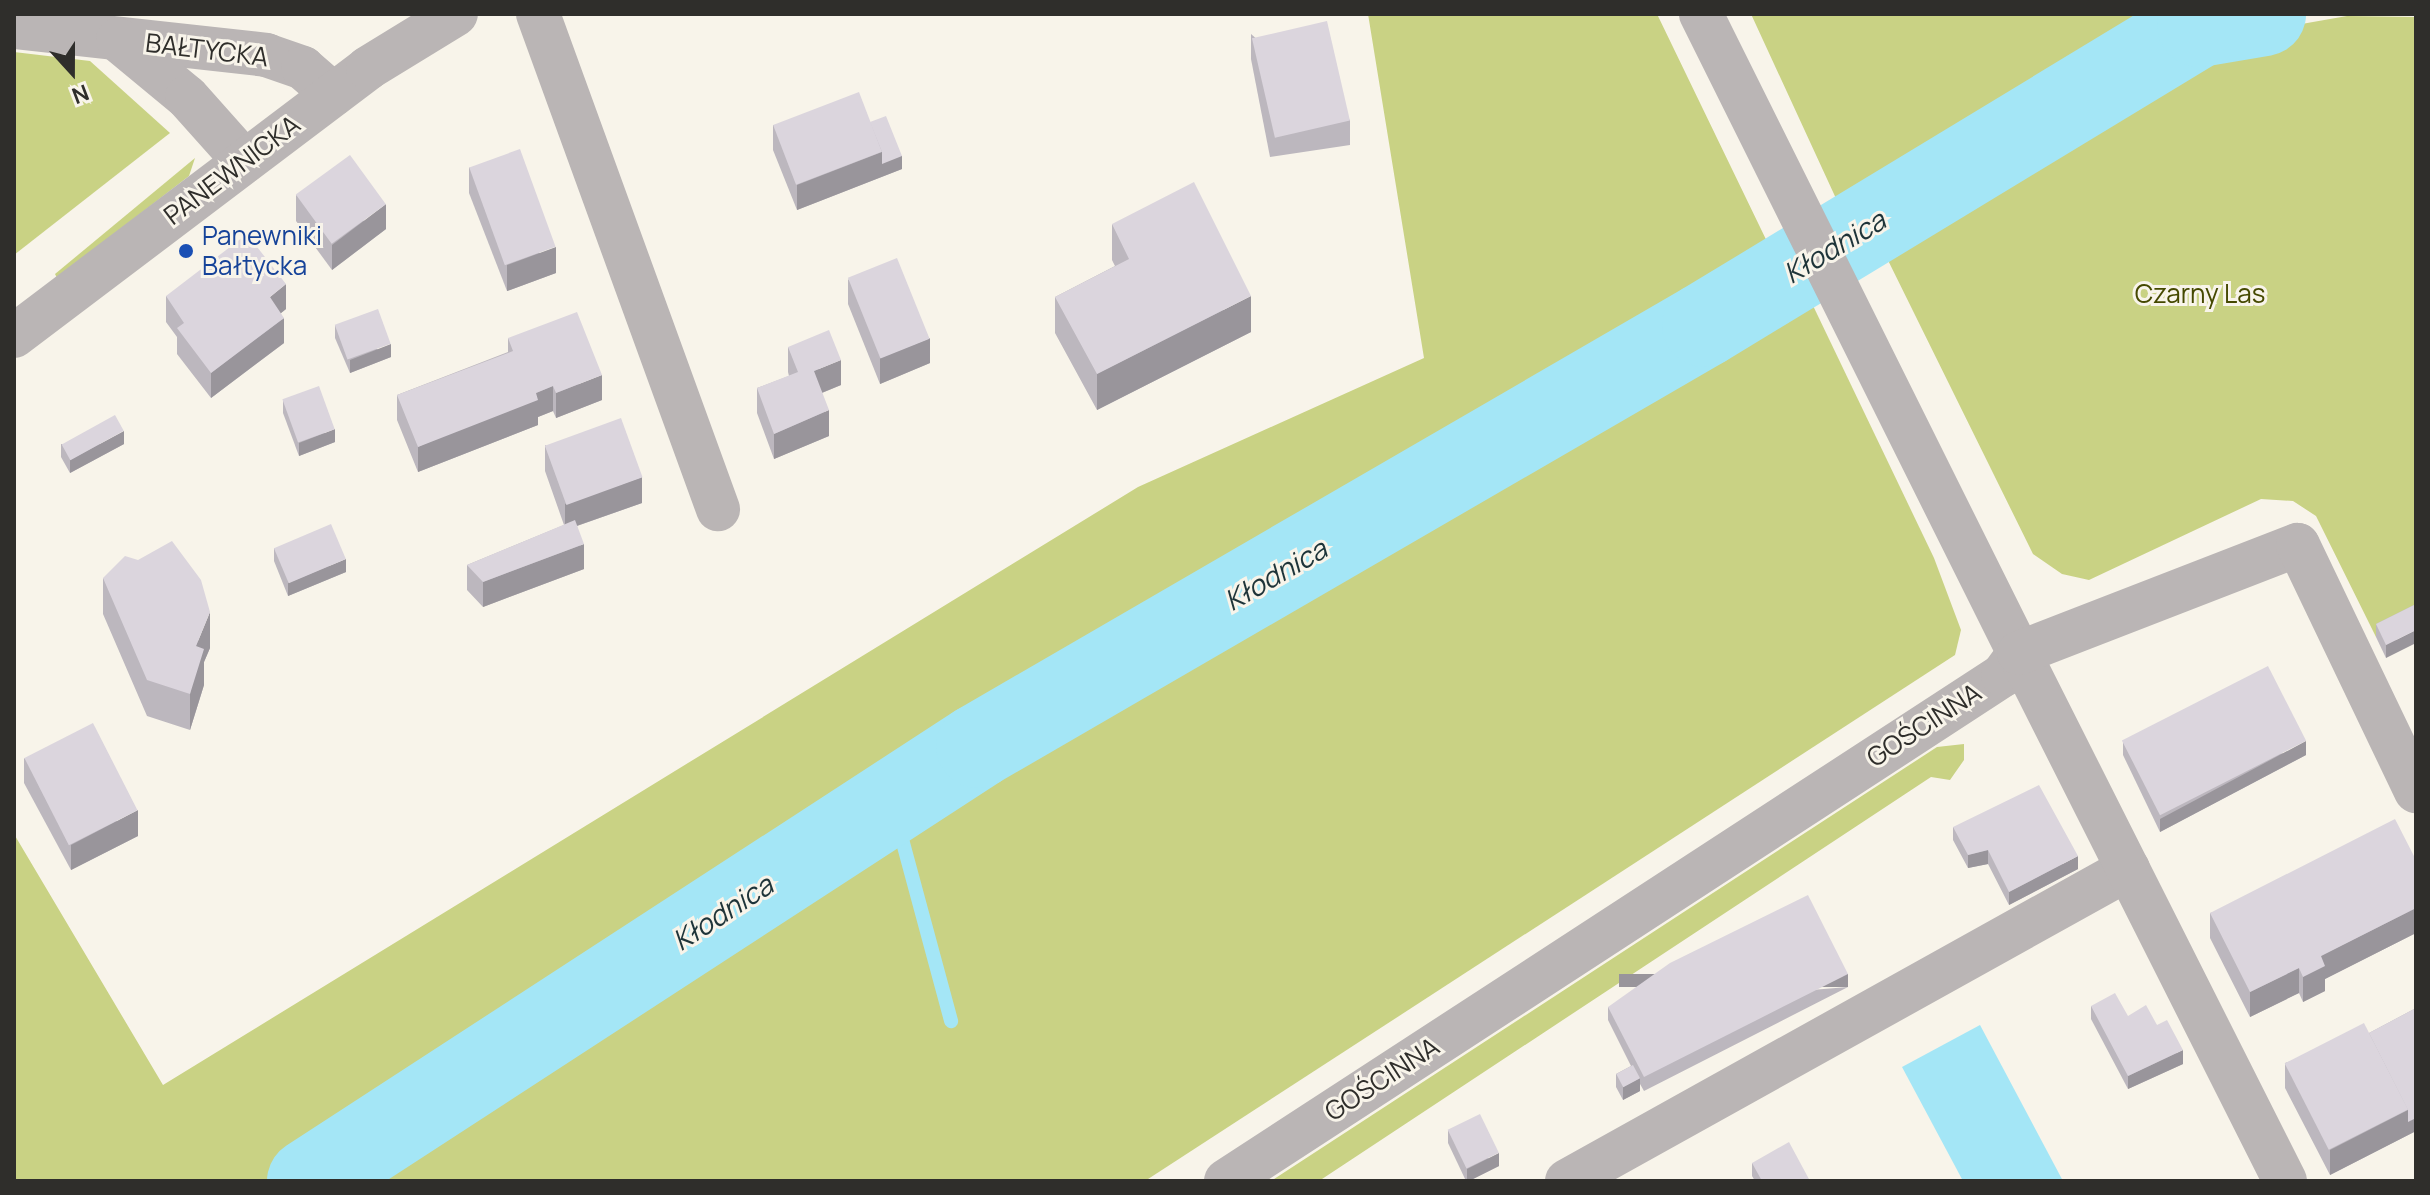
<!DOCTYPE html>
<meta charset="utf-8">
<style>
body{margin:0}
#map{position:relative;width:2430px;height:1195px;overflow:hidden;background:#f8f4ea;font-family:Manrope,sans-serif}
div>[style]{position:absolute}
.green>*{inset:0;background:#c9d284}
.water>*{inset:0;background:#a4e6f6}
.stream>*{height:14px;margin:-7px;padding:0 7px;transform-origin:7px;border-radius:7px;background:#a4e6f6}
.river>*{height:84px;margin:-42px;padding:0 42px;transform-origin:42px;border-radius:42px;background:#a4e6f6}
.minor>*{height:44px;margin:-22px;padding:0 22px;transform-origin:22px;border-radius:22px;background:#bab5b5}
.wall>*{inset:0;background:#bcb7be}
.shaded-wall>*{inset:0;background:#99959b;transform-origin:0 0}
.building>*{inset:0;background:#dbd5dd;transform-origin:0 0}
.dots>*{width:22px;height:22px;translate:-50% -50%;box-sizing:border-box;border:4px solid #f8f4ea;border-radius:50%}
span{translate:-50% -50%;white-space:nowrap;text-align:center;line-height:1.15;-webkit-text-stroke:6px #f8f4ea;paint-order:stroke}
.street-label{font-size:26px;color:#2f2e2b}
.transit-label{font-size:26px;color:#164399}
.left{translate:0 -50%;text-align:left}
.park-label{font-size:26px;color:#454900}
.water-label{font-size:28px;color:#1e3439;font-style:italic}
.frame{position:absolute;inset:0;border:16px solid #2f2e2b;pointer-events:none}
.north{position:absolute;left:32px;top:32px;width:80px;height:80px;-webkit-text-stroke:6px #f8f4ea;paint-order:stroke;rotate:159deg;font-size:22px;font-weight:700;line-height:32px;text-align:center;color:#2f2e2b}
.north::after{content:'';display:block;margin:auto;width:28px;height:36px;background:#2f2e2b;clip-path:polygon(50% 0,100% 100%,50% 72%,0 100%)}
</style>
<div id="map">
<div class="green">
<div style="clip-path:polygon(1368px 14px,1657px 14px,1774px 256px,942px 743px,278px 1181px,14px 1181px,14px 834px,163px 1085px,1138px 487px,1424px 358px)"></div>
<div style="clip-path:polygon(1751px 14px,2205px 14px,2162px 24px,1845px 218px)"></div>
<div style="clip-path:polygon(2347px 16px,2416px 17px,2416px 617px,2376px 637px,2316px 516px,2293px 501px,2261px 499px,2089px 580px,2062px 574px,2033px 554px,1876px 236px,2204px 41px)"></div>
<div style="clip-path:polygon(14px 52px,90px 61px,170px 133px,14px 255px)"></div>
<div style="clip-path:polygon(195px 158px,189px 176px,57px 278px,55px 274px)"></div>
<div style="clip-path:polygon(1806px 291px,1934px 558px,1961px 630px,1955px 655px,1145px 1181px,340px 1181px,994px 755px)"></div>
<div style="clip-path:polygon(1964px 744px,1964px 760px,1950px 780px,1931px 777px,1319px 1181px,1271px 1181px,1937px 747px)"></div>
</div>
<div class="water">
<div style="clip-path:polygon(1980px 1025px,2063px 1181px,1963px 1181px,1902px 1067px)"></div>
</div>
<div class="stream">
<div style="left:892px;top:802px;width:227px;rotate:74.9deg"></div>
</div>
<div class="river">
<div style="left:309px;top:1181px;width:798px;rotate:-33.03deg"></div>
<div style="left:978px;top:746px;width:839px;rotate:-30.11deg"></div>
<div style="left:1704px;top:325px;width:579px;rotate:-31.22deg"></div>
<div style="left:2199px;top:25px;width:66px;rotate:-9.6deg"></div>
</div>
<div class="minor">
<div style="left:538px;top:14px;width:527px;rotate:70.02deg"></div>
<div style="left:14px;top:27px;width:254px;rotate:6.3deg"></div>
<div style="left:266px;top:55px;width:39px;rotate:19deg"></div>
<div style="left:303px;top:68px;width:40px;rotate:41deg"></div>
<div style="left:118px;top:40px;width:89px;rotate:39.6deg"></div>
<div style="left:187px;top:97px;width:86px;rotate:48.3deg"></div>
<div style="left:14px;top:336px;width:444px;rotate:-37.1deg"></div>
<div style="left:368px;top:68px;width:103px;rotate:-31.5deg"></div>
<div style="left:1226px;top:1181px;width:927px;rotate:-33.07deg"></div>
<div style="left:2003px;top:675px;width:27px;rotate:-54deg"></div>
<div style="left:2019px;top:653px;width:714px;rotate:-116.46deg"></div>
<div style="left:1567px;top:1181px;width:642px;rotate:-29.08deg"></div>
<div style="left:2285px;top:1181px;width:591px;rotate:-116.74deg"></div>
<div style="left:2019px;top:653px;width:299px;rotate:-21.2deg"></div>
<div style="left:2298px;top:545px;width:273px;rotate:64.4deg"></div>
</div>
<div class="wall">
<div style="clip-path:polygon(1251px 34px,1350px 120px,1350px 145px,1270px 157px,1251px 59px)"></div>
<div style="clip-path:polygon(870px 122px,902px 169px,797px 210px,773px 150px,773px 125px)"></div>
<div style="clip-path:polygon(469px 167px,556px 273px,507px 291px,469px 193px)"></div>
<div style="clip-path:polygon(296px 195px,386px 229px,332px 270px,296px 221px)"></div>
<div style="clip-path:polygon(1112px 224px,1251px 332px,1097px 410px,1055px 333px,1055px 297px,1115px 266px,1112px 260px)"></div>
<div style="clip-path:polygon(848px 279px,930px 363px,880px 384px,848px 304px)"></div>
<div style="clip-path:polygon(166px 296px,286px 309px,281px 313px,284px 343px,211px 398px,177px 354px,177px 337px,166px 322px)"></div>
<div style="clip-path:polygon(335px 325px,391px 357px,350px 373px,335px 338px)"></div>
<div style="clip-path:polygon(508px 338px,602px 400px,556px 418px,553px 411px,538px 417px,538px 425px,418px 472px,397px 420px,397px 395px,508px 352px)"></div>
<div style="clip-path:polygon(788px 347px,841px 385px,822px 393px,829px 436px,774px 459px,757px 413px,757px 388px,789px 376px,788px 372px)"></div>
<div style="clip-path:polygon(283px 400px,335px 442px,299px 456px,283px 413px)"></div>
<div style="clip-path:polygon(61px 444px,124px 444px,70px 473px,61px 457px)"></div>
<div style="clip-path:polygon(545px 445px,642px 503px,577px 526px,584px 569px,483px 607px,467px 590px,467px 565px,564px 525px,545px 471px)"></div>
<div style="clip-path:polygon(274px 548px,346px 572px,288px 596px,274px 561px)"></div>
<div style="clip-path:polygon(103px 578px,210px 648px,204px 662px,204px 685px,190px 730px,147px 716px,103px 614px)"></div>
<div style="clip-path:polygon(2416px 604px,2386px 658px,2376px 637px,2376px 624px)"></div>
<div style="clip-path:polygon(2123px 742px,2306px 755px,2160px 832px,2123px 755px)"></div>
<div style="clip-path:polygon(24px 758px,138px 836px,71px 870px,24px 783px)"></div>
<div style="clip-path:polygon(1953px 827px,2078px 869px,2009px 905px,1988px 864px,1968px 868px,1953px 840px)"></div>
<div style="clip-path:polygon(2416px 860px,2416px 933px,2325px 979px,2325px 991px,2303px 1002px,2299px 993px,2250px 1017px,2210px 938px,2210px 913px)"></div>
<div style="clip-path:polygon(1848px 987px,1644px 1091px,1640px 1084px,1640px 1091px,1623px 1100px,1616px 1087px,1616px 1074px,1631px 1066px,1608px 1020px,1608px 1007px)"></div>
<div style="clip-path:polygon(2091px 1006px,2157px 1025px,2183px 1064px,2128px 1089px,2091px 1019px)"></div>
<div style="clip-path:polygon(2416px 1008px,2416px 1131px,2330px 1175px,2285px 1088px,2285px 1063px,2369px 1033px)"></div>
<div style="clip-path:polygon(1448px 1130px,1499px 1166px,1469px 1181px,1466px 1181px,1448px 1143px)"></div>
<div style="clip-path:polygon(1752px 1163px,1810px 1181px,1755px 1181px,1752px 1176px)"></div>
</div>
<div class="shaded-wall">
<div style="clip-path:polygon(882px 152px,902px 156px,902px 169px,797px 210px,797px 185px)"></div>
<div style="clip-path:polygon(386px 204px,386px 229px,332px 270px,332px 245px)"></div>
<div style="clip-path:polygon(556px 247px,556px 273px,507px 291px,507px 265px)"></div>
<div style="clip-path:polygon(286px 284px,286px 309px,270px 322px,270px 297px)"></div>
<div style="clip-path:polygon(1251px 296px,1251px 332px,1097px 410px,1097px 374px)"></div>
<div style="clip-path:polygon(284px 318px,284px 343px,211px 398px,211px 373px)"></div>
<div style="clip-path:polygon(930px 338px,930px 363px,880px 384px,880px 358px)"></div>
<div style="clip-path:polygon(391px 344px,391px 357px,350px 373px,350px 360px)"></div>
<div style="clip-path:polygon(841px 360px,841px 385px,814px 396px,814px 371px)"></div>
<div style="clip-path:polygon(602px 375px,602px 400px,556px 418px,556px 393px)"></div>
<div style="clip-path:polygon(553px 386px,553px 411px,538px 417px,538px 425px,418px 472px,418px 447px,536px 393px)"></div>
<div style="clip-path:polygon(829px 410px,829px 436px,774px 459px,774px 434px)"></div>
<div style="clip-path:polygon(335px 429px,335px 442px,299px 456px,299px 443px)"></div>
<div style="clip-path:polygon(124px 431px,124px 444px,70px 473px,70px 460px)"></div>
<div style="clip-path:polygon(642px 477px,642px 503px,565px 530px,565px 504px)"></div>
<div style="clip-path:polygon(584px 544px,584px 569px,483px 607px,483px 582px)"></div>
<div style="clip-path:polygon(346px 559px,346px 572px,288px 596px,288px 583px)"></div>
<div style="clip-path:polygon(210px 612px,210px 648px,204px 662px,204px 685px,190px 730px,190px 694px,196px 646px)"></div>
<div style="clip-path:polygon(2416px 630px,2416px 643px,2386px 658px,2386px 645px)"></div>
<div style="clip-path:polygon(2306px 741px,2306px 755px,2160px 832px,2160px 819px)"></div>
<div style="clip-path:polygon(138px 810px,138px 836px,71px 870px,71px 845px)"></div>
<div style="clip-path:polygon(1988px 850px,1988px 864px,1968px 868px,1968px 855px)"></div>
<div style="clip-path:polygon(2078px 856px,2078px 869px,2009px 905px,2009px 892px)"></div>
<div style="clip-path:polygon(2416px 908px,2416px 933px,2325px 979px,2325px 991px,2303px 1002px,2303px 977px,2321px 956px)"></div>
<div style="clip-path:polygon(2299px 968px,2299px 993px,2250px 1017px,2250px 992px)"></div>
<div style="left:1848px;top:974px;width:13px;height:229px;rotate:90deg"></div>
<div style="clip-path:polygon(2183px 1050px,2183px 1064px,2128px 1089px,2128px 1076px)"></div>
<div style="clip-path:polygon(1640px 1078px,1640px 1091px,1623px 1100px,1623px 1087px)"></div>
<div style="clip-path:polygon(2408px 1110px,2416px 1118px,2416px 1131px,2330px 1175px,2330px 1150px)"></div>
<div style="clip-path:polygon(1499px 1153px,1499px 1166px,1469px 1181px,1467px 1181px,1467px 1169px)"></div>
</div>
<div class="building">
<div style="left:1327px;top:21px;width:102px;height:77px;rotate:77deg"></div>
<div style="left:859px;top:92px;width:64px;height:92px;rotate:69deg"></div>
<div style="clip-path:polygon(886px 116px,902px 156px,882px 164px,882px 152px,870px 122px)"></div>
<div style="left:520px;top:149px;width:104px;height:54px;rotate:70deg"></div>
<div style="left:350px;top:155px;width:61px;height:67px;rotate:54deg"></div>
<div style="clip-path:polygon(1194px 182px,1251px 296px,1097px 374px,1055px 297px,1129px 259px,1112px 224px)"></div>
<div style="clip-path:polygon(247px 234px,286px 284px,270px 297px,284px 318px,211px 373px,177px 328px,184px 323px,166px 296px)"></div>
<div style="left:897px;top:258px;width:87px;height:53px;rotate:68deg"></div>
<div style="left:378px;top:309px;width:37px;height:46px;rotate:70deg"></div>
<div style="clip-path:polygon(577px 312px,602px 375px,556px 393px,553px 386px,536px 393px,538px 400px,418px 447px,397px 395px,513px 351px,508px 338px)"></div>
<div style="clip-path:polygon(829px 330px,841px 360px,814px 371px,829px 410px,774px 434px,757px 388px,798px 372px,788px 347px)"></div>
<div style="left:319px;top:386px;width:46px;height:39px;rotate:70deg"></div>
<div style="left:115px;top:415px;width:18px;height:61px;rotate:61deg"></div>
<div style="left:621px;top:418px;width:63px;height:81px;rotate:70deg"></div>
<div style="clip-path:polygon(575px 520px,584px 544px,483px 582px,467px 565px)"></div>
<div style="left:331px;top:524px;width:38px;height:62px;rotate:67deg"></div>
<div style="clip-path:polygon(172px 541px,201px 580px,210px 612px,196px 646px,204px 649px,190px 694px,147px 680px,103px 578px,125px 556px,138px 560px)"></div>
<div style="clip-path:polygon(2416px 604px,2416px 630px,2386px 645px,2376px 624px)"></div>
<div style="left:2268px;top:666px;width:84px;height:164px;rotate:63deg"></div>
<div style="left:93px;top:723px;width:98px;height:77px;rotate:63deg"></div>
<div style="clip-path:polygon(2039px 785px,2078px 856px,2009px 892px,1988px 850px,1968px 855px,1953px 827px)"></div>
<div style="clip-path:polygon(2395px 819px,2416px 860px,2416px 908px,2321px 956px,2325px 966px,2303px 977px,2299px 968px,2250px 992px,2210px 913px)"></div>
<div style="clip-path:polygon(1808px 895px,1848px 974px,1644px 1077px,1608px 1007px,1670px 963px)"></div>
<div style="clip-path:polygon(2115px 993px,2128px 1016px,2146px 1005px,2157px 1025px,2167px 1020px,2183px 1050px,2128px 1076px,2091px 1006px)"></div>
<div style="clip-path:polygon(2416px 1008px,2416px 1118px,2408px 1122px,2408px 1110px,2369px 1033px)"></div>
<div style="left:2364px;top:1023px;width:97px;height:89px;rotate:63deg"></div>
<div style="left:1633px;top:1065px;width:15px;height:19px;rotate:62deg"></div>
<div style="left:1480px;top:1114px;width:43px;height:36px;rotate:64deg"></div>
<div style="clip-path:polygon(1789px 1142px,1810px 1181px,1762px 1181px,1752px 1163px)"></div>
</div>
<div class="dots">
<div style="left:186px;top:251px;background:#1a4fb4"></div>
</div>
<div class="street-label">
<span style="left:207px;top:50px;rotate:7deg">BAŁTYCKA</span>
<span style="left:232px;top:170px;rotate:-37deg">PANEWNICKA</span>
<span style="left:1924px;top:725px;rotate:-33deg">GOŚCINNA</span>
<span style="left:1382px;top:1079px;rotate:-33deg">GOŚCINNA</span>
</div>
<div class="transit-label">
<span class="left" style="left:202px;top:251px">Panewniki<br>Bałtycka</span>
</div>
<div class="park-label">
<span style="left:2200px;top:294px">Czarny Las</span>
</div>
<div class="water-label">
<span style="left:1834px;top:246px;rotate:-31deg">Kłodnica</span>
<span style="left:1275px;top:574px;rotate:-30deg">Kłodnica</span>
<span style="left:722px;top:912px;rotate:-33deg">Kłodnica</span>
</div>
<div class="frame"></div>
<div class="north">N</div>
</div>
